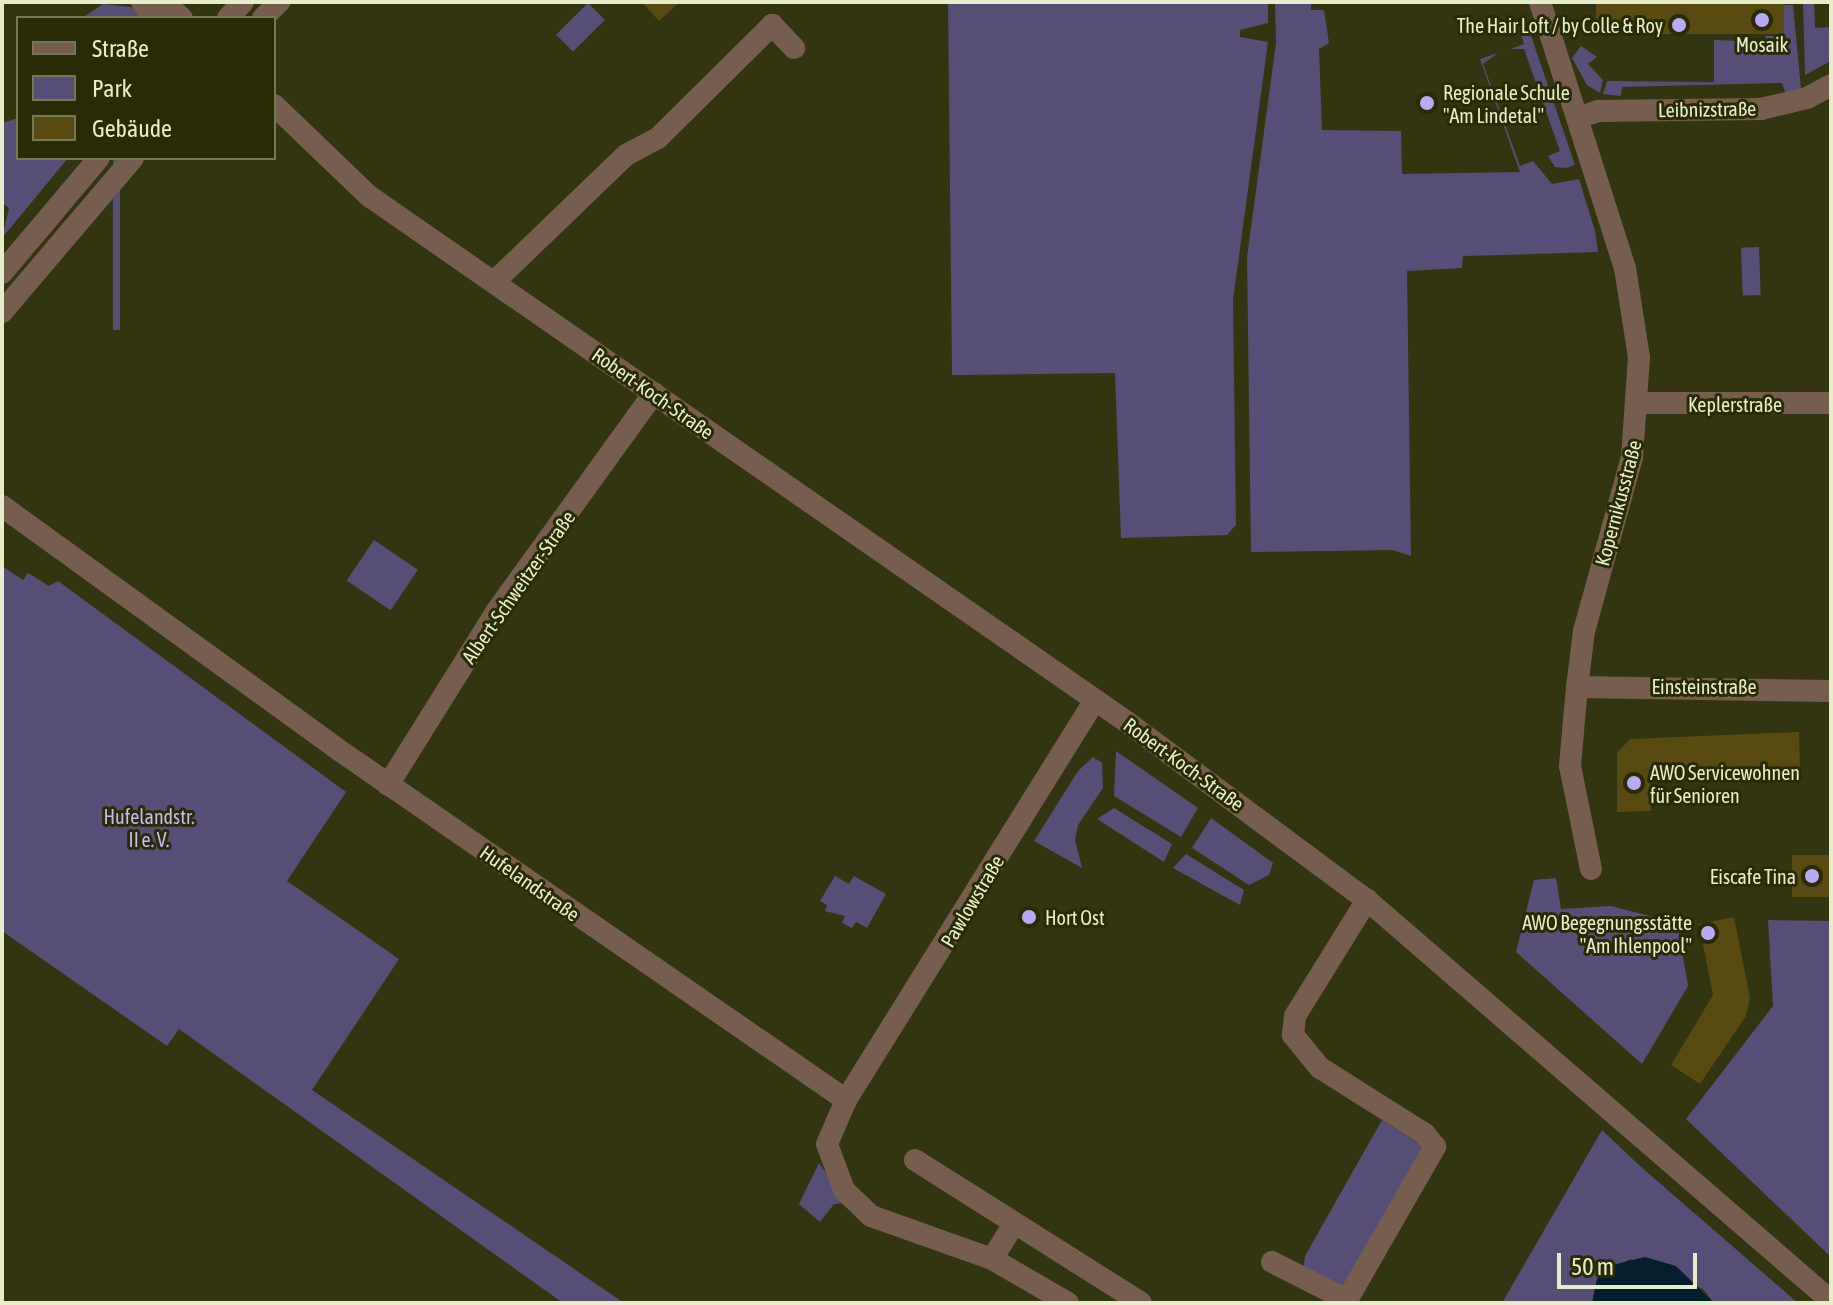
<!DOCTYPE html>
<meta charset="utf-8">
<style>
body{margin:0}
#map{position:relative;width:1833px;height:1305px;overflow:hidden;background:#323510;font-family:"Asap Condensed",sans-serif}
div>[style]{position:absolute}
.green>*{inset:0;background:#574e77;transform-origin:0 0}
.water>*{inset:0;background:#031f2d}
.building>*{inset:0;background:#594a12;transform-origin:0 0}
.street>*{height:22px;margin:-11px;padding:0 11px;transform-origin:11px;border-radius:11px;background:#775d4d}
.dots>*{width:22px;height:22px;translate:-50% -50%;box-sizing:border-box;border:4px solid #282b05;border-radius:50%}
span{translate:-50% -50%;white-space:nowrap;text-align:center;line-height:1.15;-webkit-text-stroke:6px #282b05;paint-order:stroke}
.poi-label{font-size:20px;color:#e8edc9}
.right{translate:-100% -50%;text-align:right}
.left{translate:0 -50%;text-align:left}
.street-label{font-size:20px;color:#e8edc9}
.park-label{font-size:20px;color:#c4b9f3}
.frame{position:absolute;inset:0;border:4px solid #e8edc9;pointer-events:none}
.legend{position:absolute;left:16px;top:16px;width:260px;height:144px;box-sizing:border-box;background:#282b05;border:2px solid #757953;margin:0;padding:10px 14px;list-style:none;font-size:24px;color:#e8edc9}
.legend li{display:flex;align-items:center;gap:16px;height:40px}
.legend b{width:40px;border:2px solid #757953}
.scale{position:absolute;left:1557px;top:1253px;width:140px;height:36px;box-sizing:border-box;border:4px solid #e8edc9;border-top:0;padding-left:10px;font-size:24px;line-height:28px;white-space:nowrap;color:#e8edc9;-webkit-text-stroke:6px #282b05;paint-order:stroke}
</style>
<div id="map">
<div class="green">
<div style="clip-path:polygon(948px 2px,1268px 2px,1268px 23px,1240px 30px,1240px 37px,1268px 42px,1233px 300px,1236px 525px,1227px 535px,1121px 538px,1115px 373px,952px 375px)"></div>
<div style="clip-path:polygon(1275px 2px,1311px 2px,1311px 10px,1324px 10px,1329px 43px,1319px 49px,1322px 130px,1401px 131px,1402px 174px,1520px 172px,1480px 59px,1498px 53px,1483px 64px,1520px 166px,1533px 161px,1552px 184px,1579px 179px,1595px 231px,1598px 252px,1463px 256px,1462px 268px,1407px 271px,1411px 556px,1393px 550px,1251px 552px,1247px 257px,1276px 43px)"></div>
<div style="clip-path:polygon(1803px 2px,1814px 2px,1815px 28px,1831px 27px,1831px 61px,1805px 75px)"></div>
<div style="left:588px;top:3px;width:24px;height:45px;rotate:45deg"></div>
<div style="clip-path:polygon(103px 4px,131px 7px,144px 18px,82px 18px)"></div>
<div style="clip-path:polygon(1784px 5px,1793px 5px,1801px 89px,1786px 94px,1782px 83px,1622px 87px,1621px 96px,1603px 94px,1607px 81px,1714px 82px,1714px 40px,1765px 42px,1766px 36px,1784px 36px)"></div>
<div style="clip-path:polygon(1526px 21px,1575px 165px,1566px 168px,1555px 167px,1548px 156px,1560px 151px,1524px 49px,1510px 49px,1524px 44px,1519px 27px)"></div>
<div style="clip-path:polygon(1581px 46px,1597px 57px,1588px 64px,1603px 80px,1600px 93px,1587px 85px,1572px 58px)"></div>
<div style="clip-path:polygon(18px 118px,18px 158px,68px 158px,2px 238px,9px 208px,2px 203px,2px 123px)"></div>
<div style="left:113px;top:158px;width:7px;height:172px"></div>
<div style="left:1759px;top:247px;width:48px;height:18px;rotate:88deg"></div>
<div style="left:374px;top:540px;width:53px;height:49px;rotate:34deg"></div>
<div style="clip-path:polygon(2px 566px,23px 580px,28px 573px,49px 586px,58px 581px,346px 792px,287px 881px,399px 959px,312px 1090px,624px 1303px,563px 1303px,179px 1029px,167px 1046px,2px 931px)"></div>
<div style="clip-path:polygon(1116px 751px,1198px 808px,1181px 837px,1114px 796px)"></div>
<div style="clip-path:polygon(1093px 757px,1102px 763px,1103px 788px,1078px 825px,1075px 840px,1082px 868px,1034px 841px,1078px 771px)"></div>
<div style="clip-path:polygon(1114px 808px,1172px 844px,1164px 862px,1097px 819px)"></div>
<div style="clip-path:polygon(1211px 818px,1273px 863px,1269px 875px,1249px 885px,1192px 848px)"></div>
<div style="clip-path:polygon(1186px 854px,1244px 890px,1240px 905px,1173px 868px)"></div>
<div style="clip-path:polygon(835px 876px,849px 884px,854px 876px,886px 894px,867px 928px,856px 922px,852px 928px,842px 923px,845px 916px,825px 911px,827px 905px,820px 901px)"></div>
<div style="clip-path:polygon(1556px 878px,1561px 909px,1611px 906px,1677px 923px,1688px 986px,1642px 1064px,1516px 952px,1534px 880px)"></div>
<div style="clip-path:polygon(1768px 920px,1831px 921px,1831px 1257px,1686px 1119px,1773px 1006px)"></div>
<div style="clip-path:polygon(1382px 1120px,1425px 1147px,1348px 1289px,1303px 1274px,1305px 1256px)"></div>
<div style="clip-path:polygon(1602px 1130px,1640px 1166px,1798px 1303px,1714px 1303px,1703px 1289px,1630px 1259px,1597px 1279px,1592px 1303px,1502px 1303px)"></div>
<div style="clip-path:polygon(819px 1163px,847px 1203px,834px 1204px,820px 1222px,799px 1204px)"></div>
</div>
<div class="water">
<div style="clip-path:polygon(1645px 1257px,1676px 1266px,1714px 1303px,1592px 1303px,1597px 1279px,1612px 1265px)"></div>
</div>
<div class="building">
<div style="clip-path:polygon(642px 2px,680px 2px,659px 21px)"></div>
<div style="left:1596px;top:2px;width:188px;height:32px"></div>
<div style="clip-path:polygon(1799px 732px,1800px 767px,1650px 771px,1651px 811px,1617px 812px,1617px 753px,1630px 739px)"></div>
<div style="left:1831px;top:855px;width:42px;height:39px;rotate:90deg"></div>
<div style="clip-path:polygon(1734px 917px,1750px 998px,1746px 1016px,1700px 1084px,1671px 1065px,1713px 995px,1699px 924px)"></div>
</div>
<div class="street">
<div style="left:142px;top:2px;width:19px;rotate:55deg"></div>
<div style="left:164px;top:2px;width:24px;rotate:42deg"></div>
<div style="left:1540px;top:2px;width:279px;rotate:72.3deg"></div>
<div style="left:1625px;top:268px;width:90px;rotate:81.1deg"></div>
<div style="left:1639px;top:357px;width:100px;rotate:94deg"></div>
<div style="left:1632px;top:457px;width:180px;rotate:105.4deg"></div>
<div style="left:1584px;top:631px;width:56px;rotate:97.1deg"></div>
<div style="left:1577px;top:687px;width:79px;rotate:95.1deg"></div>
<div style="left:1570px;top:766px;width:105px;rotate:78.5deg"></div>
<div style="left:228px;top:18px;width:22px;rotate:-47deg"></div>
<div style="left:263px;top:18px;width:23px;rotate:-45deg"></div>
<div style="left:274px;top:105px;width:132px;rotate:43.8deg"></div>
<div style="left:369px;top:196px;width:923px;rotate:34.76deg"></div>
<div style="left:1127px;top:722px;width:299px;rotate:36.6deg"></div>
<div style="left:1367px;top:900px;width:613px;rotate:40.83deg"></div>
<div style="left:1580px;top:117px;width:20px;rotate:-18deg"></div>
<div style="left:1599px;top:111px;width:162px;rotate:-0.7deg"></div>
<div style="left:1761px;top:109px;width:47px;rotate:-13.4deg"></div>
<div style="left:1807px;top:98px;width:27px;rotate:-28deg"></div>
<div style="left:2px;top:273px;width:150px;rotate:-49.9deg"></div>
<div style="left:494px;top:282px;width:183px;rotate:-43.9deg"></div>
<div style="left:626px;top:155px;width:36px;rotate:-28deg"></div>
<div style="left:658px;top:138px;width:161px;rotate:-44.7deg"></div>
<div style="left:772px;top:25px;width:32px;rotate:46deg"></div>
<div style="left:2px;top:312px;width:202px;rotate:-49.6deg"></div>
<div style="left:1639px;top:403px;width:192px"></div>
<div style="left:2px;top:506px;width:412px;rotate:35.9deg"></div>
<div style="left:336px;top:748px;width:620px;rotate:34.61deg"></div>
<div style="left:1577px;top:687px;width:254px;rotate:0.9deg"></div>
<div style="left:388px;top:785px;width:204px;rotate:-58deg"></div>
<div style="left:496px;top:612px;width:270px;rotate:-54.2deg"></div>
<div style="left:915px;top:1160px;width:267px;rotate:32.3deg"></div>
<div style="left:992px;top:1259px;width:40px;rotate:-58deg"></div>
<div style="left:1272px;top:1262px;width:84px;rotate:26.9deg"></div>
<div style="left:1347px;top:1300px;width:177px;rotate:-60.1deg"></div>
<div style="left:1435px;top:1147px;width:16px;rotate:-128deg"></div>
<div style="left:1425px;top:1134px;width:124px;rotate:-147.8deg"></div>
<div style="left:1320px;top:1068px;width:43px;rotate:-129.3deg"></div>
<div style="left:1293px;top:1035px;width:19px;rotate:-84deg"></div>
<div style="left:1295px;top:1016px;width:137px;rotate:-58.2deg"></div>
<div style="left:1068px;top:1303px;width:88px;rotate:-149.9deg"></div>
<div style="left:992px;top:1259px;width:128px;rotate:-160.4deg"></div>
<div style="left:871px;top:1216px;width:37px;rotate:-136deg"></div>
<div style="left:844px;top:1190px;width:49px;rotate:-110.3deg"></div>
<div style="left:827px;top:1144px;width:48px;rotate:-66.6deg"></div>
<div style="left:846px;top:1100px;width:471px;rotate:-58.1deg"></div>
</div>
<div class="dots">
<div style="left:1762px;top:20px;background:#baaaf6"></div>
<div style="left:1679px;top:25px;background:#baaaf6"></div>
<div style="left:1427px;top:103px;background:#baaaf6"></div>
<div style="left:1634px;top:783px;background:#baaaf6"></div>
<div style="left:1812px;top:876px;background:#baaaf6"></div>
<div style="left:1029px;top:917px;background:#baaaf6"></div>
<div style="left:1708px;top:933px;background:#baaaf6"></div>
</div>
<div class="poi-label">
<span class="right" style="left:1663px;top:25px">The Hair Loft / by Colle &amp; Roy</span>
<span style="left:1762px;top:44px">Mosaik</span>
<span class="left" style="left:1443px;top:104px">Regionale Schule<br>"Am Lindetal"</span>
<span class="left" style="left:1650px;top:784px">AWO Servicewohnen<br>für Senioren</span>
<span class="right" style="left:1796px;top:876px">Eiscafe Tina</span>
<span class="left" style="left:1045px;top:917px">Hort Ost</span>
<span class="right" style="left:1692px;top:934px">AWO Begegnungsstätte<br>"Am Ihlenpool"</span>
</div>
<div class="street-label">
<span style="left:1707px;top:109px;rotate:-1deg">Leibnizstraße</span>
<span style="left:653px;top:393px;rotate:35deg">Robert-Koch-Straße</span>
<span style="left:1735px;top:404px">Keplerstraße</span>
<span style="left:1618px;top:503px;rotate:-75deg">Kopernikusstraße</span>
<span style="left:518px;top:587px;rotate:-55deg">Albert-Schweitzer-Straße</span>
<span style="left:1704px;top:686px">Einsteinstraße</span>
<span style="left:1184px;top:764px;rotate:36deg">Robert-Koch-Straße</span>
<span style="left:530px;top:883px;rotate:35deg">Hufelandstraße</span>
<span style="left:972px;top:901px;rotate:-59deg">Pawlowstraße</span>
</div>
<div class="park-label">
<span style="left:149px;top:828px">Hufelandstr.<br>II e. V.</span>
</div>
<div class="frame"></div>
<ul class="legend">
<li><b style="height:10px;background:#775d4d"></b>Straße</li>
<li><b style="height:22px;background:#574e77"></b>Park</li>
<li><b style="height:22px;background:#594a12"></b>Gebäude</li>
</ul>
<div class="scale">50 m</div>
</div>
